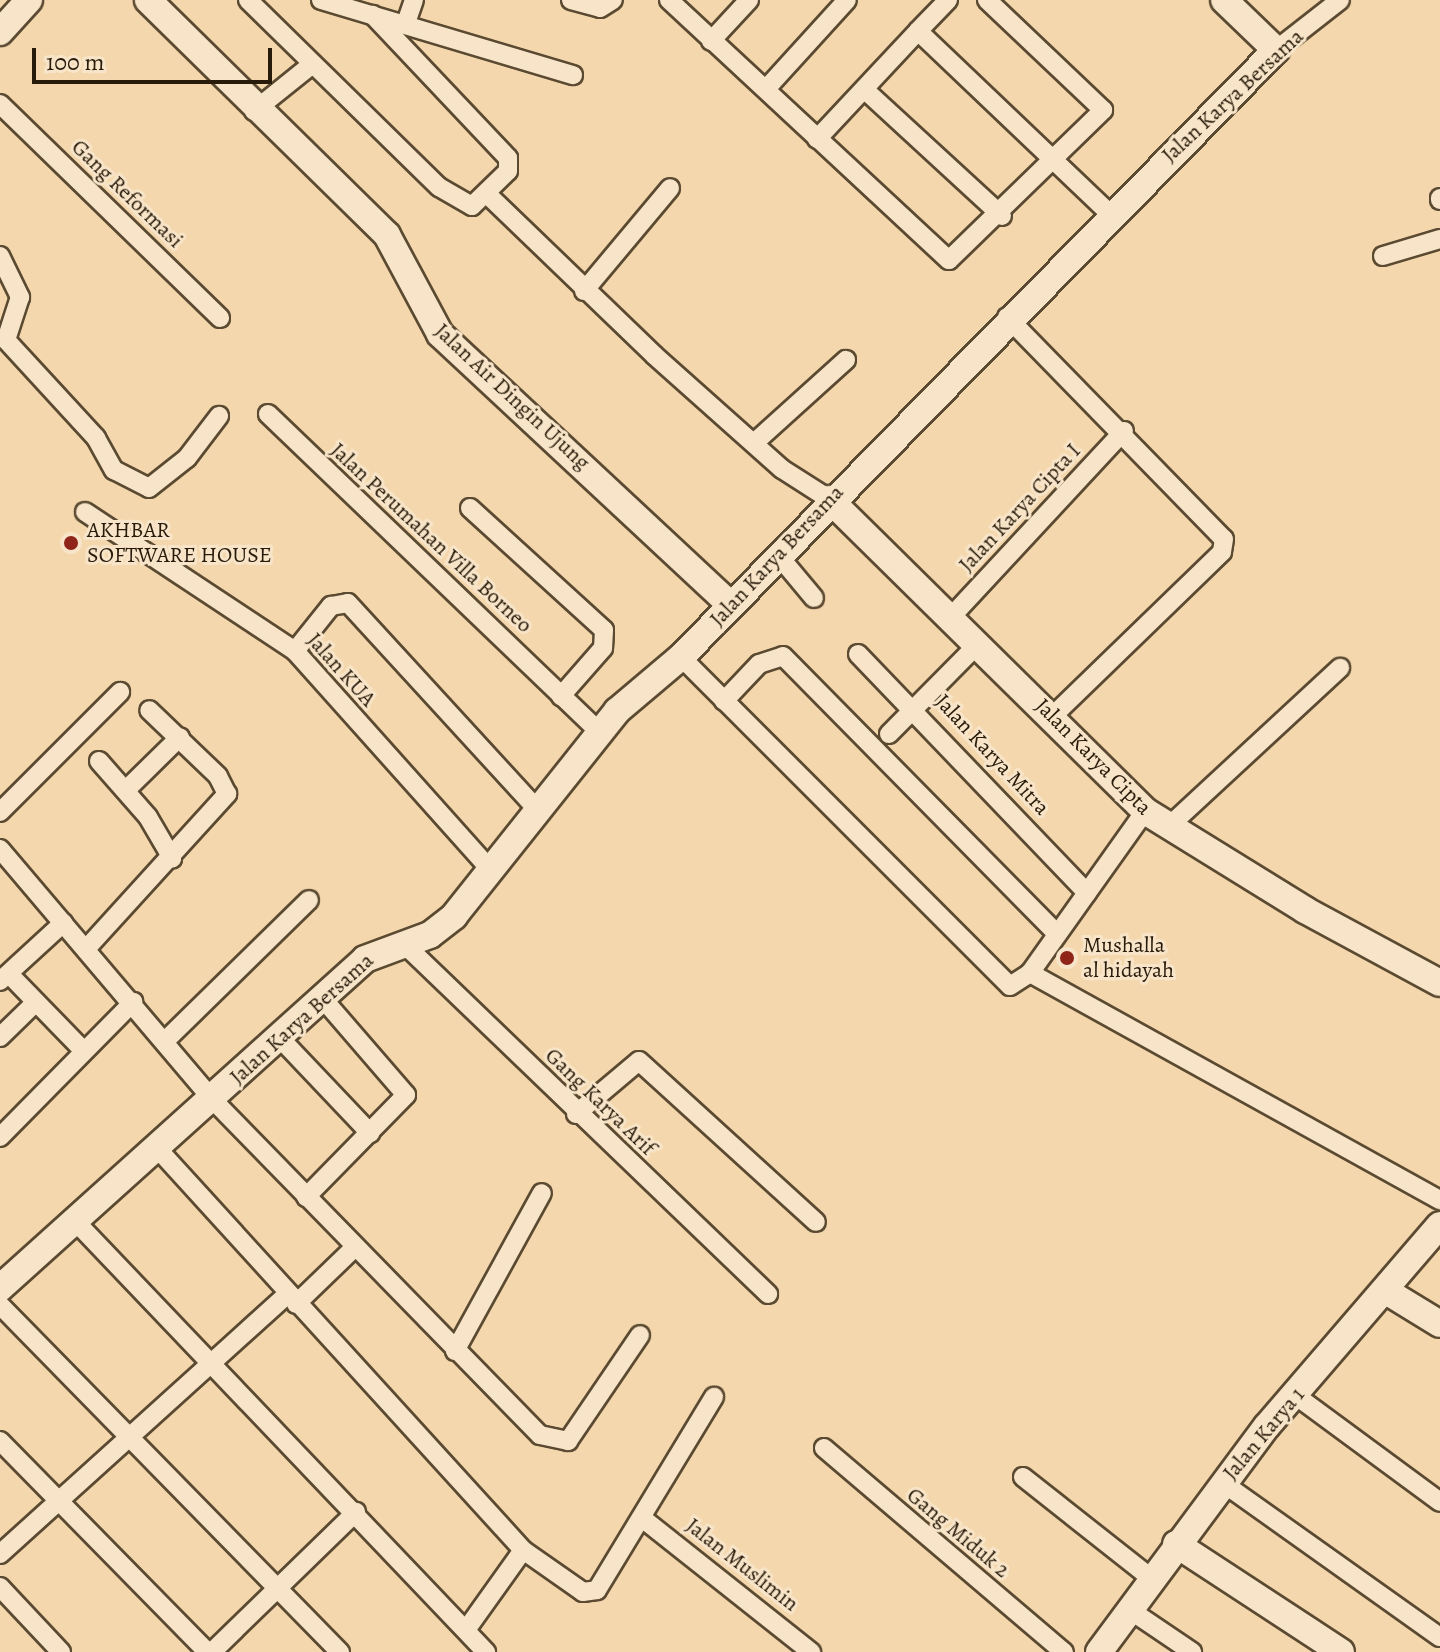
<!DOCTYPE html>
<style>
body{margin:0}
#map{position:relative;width:1440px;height:1652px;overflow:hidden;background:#f4d7ac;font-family:Alegreya,serif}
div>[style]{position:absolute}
.roads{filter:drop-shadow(2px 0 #5b4a32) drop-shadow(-2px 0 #5b4a32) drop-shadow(0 2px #5b4a32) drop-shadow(0 -2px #5b4a32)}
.street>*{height:18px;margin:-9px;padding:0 9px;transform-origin:9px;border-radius:9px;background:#f8e5c9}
.secondary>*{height:26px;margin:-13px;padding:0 13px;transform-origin:13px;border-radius:13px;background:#f8e5c9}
.dots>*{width:22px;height:22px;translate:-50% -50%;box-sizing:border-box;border:4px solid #f8e5c9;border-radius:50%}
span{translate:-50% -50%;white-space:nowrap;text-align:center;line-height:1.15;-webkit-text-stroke:6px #f8e5c9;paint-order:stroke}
.street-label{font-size:22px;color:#281b0a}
.poi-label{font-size:22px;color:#281b0a}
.left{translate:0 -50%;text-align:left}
.scale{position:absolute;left:32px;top:48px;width:240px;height:36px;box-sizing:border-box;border:4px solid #281b0a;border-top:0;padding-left:10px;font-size:24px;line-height:28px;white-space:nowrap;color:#281b0a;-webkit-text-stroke:6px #f8e5c9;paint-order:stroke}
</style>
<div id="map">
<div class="roads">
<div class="street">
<div style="left:248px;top:0;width:267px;rotate:44.4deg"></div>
<div style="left:439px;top:187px;width:38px;rotate:30deg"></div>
<div style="left:472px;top:206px;width:50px;rotate:-44.2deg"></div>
<div style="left:508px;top:171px;width:13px;rotate:-90deg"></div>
<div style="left:508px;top:158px;width:197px;rotate:-133.4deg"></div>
<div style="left:321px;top:0;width:263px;rotate:16.6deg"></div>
<div style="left:571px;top:0;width:30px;rotate:15deg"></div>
<div style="left:600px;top:8px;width:15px;rotate:-32deg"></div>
<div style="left:669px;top:0;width:382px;rotate:42.9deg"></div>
<div style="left:949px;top:260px;width:215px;rotate:-44.2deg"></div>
<div style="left:1103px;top:110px;width:160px;rotate:-136.5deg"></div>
<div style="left:948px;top:0;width:43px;rotate:134.1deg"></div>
<div style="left:918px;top:31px;width:265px;rotate:43.6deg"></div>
<div style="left:406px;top:23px;width:24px;rotate:-71deg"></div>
<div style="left:711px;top:41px;width:56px;rotate:-47.2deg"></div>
<div style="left:1276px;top:50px;width:81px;rotate:-38deg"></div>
<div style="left:766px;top:89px;width:120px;rotate:-47.7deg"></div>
<div style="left:865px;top:90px;width:186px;rotate:42.6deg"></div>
<div style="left:0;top:104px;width:307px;rotate:44.2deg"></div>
<div style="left:254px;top:111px;width:72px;rotate:-38.8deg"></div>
<div style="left:817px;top:139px;width:148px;rotate:-46.9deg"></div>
<div style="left:488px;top:195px;width:231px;rotate:43.9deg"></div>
<div style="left:654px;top:355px;width:171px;rotate:41.7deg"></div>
<div style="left:782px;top:469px;width:56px;rotate:32.6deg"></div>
<div style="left:1440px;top:198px;width:2px;rotate:90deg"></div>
<div style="left:0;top:256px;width:46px;rotate:64deg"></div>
<div style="left:20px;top:297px;width:45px;rotate:108deg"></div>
<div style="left:6px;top:340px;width:133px;rotate:47.4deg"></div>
<div style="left:96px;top:438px;width:37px;rotate:61deg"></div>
<div style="left:114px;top:470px;width:39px;rotate:27deg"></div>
<div style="left:149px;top:488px;width:48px;rotate:-38.3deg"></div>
<div style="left:187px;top:458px;width:53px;rotate:-52.7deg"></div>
<div style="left:1383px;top:256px;width:59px;rotate:-16.6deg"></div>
<div style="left:584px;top:291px;width:134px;rotate:-50.1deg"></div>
<div style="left:1007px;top:317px;width:310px;rotate:45.7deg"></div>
<div style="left:1224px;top:539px;width:13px;rotate:99deg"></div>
<div style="left:1222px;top:552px;width:235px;rotate:135.9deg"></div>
<div style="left:268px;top:414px;width:460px;rotate:43.8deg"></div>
<div style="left:754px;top:443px;width:124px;rotate:-42.1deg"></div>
<div style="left:470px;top:508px;width:181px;rotate:42.3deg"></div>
<div style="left:604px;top:630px;width:18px;rotate:93deg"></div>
<div style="left:603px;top:648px;width:64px;rotate:131.2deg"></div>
<div style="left:85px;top:512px;width:252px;rotate:33.5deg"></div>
<div style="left:295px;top:651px;width:294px;rotate:48.2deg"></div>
<div style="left:778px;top:555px;width:56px;rotate:50.1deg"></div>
<div style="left:951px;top:617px;width:254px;rotate:-47.1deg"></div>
<div style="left:295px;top:651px;width:58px;rotate:-51.3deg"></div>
<div style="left:331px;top:606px;width:17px;rotate:-10deg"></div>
<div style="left:348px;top:603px;width:280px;rotate:47.5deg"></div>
<div style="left:858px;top:654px;width:331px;rotate:46.2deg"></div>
<div style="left:681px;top:657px;width:465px;rotate:45deg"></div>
<div style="left:1010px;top:986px;width:24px;rotate:-33deg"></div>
<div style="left:1030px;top:973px;width:199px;rotate:-54.6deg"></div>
<div style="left:724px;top:701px;width:51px;rotate:-46.6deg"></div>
<div style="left:759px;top:664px;width:25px;rotate:-18deg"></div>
<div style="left:783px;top:656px;width:390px;rotate:45.4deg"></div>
<div style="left:889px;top:734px;width:128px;rotate:-45.3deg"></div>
<div style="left:99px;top:761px;width:74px;rotate:48.8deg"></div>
<div style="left:148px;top:817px;width:48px;rotate:59.7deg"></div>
<div style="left:127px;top:789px;width:74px;rotate:-44.5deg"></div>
<div style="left:0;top:812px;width:170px;rotate:-45deg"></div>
<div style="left:1167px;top:828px;width:236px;rotate:-42.8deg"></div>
<div style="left:0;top:849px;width:329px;rotate:49.7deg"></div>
<div style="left:213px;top:1100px;width:468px;rotate:45.7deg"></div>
<div style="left:540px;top:1435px;width:29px;rotate:12deg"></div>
<div style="left:568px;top:1441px;width:128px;rotate:-55.8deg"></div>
<div style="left:402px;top:942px;width:508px;rotate:43.88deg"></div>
<div style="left:86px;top:949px;width:210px;rotate:-47.7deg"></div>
<div style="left:227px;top:794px;width:20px;rotate:-117deg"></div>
<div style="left:218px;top:776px;width:95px;rotate:-136.3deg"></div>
<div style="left:1030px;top:973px;width:469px;rotate:29deg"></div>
<div style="left:9px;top:974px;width:107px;rotate:45.8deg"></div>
<div style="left:0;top:981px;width:86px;rotate:-42.6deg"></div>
<div style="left:278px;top:1036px;width:134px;rotate:46.5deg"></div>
<div style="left:0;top:1037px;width:50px;rotate:-44.2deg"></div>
<div style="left:166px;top:1040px;width:200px;rotate:-44.4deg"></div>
<div style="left:576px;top:1114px;width:82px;rotate:-40.1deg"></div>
<div style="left:639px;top:1061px;width:239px;rotate:42.3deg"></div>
<div style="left:0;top:1137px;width:190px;rotate:-45.4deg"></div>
<div style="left:157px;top:1148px;width:544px;rotate:47.68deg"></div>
<div style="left:523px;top:1550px;width:73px;rotate:35deg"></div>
<div style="left:583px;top:1592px;width:14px;rotate:-8deg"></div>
<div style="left:597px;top:1590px;width:226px;rotate:-58.8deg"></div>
<div style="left:306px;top:1197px;width:143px;rotate:-45.6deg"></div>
<div style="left:406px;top:1095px;width:127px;rotate:-130.8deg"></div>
<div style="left:77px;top:1223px;width:593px;rotate:46.37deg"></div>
<div style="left:296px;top:1304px;width:81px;rotate:-44deg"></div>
<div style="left:0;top:1305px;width:486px;rotate:45.6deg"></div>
<div style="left:455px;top:1351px;width:180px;rotate:-61.2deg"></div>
<div style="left:1295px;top:1395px;width:180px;rotate:36.4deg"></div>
<div style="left:0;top:1441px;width:296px;rotate:45.5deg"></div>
<div style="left:824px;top:1448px;width:315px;rotate:40.4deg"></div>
<div style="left:1023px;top:1477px;width:164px;rotate:38.3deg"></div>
<div style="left:1223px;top:1483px;width:266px;rotate:35.4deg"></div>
<div style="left:642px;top:1518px;width:216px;rotate:38.4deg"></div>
<div style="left:0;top:1554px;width:387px;rotate:-42.1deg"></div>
<div style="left:0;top:1587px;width:89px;rotate:46.8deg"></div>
<div style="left:1130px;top:1610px;width:75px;rotate:34.1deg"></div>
<div style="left:466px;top:1630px;width:98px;rotate:-54.5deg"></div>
<div style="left:212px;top:1652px;width:201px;rotate:-44.2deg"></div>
</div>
<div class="secondary">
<div style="left:148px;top:0;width:335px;rotate:44.5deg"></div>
<div style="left:387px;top:235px;width:112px;rotate:61.8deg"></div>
<div style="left:440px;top:334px;width:398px;rotate:43deg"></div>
<div style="left:0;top:32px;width:43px;rotate:-47.8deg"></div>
<div style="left:829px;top:499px;width:444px;rotate:44.6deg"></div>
<div style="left:1145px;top:811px;width:188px;rotate:31.7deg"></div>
<div style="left:1305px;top:910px;width:153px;rotate:28.4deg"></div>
<div style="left:0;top:1288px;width:491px;rotate:-42deg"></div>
<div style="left:365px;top:959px;width:69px;rotate:-20.3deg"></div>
<div style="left:430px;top:935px;width:31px;rotate:-38deg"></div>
<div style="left:454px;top:916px;width:262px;rotate:-51.5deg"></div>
<div style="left:617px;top:711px;width:84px;rotate:-40.2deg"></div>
<div style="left:681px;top:657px;width:850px;rotate:-45.57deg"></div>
<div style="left:1276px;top:50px;width:72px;rotate:-136.1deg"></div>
<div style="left:1386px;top:1291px;width:63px;rotate:31.4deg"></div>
<div style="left:1176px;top:1544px;width:197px;rotate:33.2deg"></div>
<div style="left:1099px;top:1652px;width:282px;rotate:-53.4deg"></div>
<div style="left:1267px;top:1426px;width:265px;rotate:-49.3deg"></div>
</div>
</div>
<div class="dots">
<div style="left:71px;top:543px;background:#8f2418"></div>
<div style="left:1067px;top:958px;background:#8f2418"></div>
</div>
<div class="street-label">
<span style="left:1233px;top:96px;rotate:-43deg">Jalan Karya Bersama</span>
<span style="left:127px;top:194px;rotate:44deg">Gang Reformasi</span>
<span style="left:512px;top:397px;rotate:43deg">Jalan Air Dingin Ujung</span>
<span style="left:1020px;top:508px;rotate:-47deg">Jalan Karya Cipta I</span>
<span style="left:431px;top:538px;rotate:43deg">Jalan Perumahan Villa Borneo</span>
<span style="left:777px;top:556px;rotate:-47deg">Jalan Karya Bersama</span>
<span style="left:341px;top:670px;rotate:48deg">Jalan KUA</span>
<span style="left:992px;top:755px;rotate:47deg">Jalan Karya Mitra</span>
<span style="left:1093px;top:757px;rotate:45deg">Jalan Karya Cipta</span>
<span style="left:302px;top:1019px;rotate:-42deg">Jalan Karya Bersama</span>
<span style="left:600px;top:1102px;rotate:44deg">Gang Karya Arif</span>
<span style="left:1264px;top:1434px;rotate:-50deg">Jalan Karya 1</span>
<span style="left:958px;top:1533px;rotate:40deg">Gang Miduk 2</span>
<span style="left:742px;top:1565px;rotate:38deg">Jalan Muslimin</span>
</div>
<div class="poi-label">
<span class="left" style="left:87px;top:543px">AKHBAR<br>SOFTWARE HOUSE</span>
<span class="left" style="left:1083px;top:958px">Mushalla<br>al hidayah</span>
</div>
<div class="scale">100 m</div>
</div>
